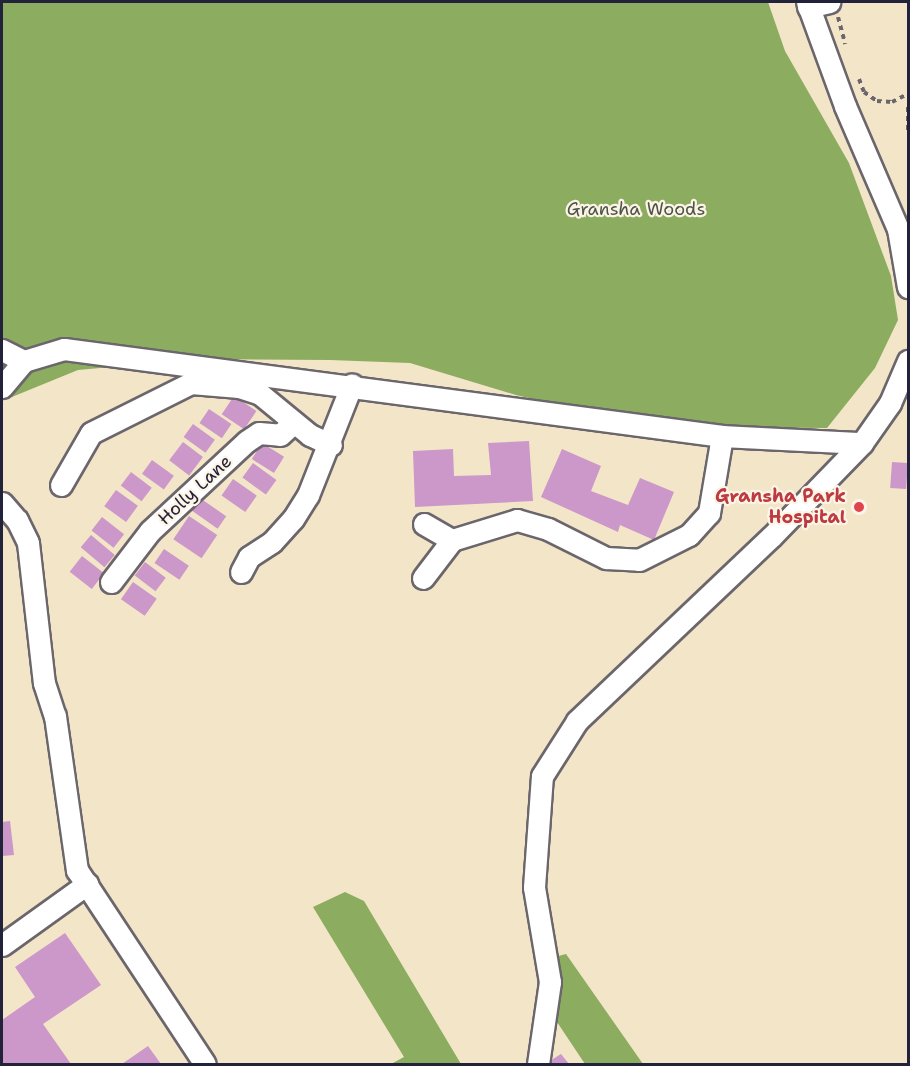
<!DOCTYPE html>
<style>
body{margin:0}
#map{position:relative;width:910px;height:1066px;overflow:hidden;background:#f3e5c8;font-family:"Shantell Sans",sans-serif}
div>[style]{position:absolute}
.forest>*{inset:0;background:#8cac60}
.building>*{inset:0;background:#cc97c9;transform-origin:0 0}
.path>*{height:4px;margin-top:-2px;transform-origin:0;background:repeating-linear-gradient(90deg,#6b666c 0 4.5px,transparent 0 9px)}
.roads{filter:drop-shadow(2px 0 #6b666c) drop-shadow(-2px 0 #6b666c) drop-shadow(0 2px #6b666c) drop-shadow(0 -2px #6b666c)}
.minor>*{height:21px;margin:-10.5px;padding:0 10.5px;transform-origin:10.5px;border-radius:10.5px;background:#fff}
.dots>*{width:16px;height:16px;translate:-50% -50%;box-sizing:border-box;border:3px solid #fcf5e5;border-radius:50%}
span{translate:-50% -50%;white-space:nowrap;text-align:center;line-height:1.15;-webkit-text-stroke:4.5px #fcf5e5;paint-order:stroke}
.park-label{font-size:18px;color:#4d544a}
.street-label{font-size:18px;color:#22223b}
.health-label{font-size:18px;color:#be3a42;font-weight:700}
.right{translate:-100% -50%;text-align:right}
.frame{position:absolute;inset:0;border:3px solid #22223b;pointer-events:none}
</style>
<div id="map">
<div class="forest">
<div style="clip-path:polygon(2px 2px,768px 2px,785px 51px,849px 163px,891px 276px,898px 320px,875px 368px,827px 428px,715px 427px,594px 413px,516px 395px,410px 363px,330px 360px,199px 359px,78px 370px,2px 401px)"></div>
<div style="clip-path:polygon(345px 892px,364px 901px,461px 1064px,391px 1064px,404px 1057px,313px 907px)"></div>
<div style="clip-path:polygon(566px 954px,643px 1064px,585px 1064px,547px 1007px,547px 959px)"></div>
</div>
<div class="building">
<div style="left:234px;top:396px;width:27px;height:22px;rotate:34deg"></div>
<div style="left:209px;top:409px;width:27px;height:17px;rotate:34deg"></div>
<div style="left:193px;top:424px;width:27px;height:16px;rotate:36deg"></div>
<div style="clip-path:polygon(529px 441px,533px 501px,415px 507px,413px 451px,453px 449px,454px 476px,491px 475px,488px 443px)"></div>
<div style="left:183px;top:442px;width:25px;height:23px;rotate:37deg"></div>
<div style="left:262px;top:443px;width:26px;height:19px;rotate:32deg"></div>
<div style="clip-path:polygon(562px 449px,601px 466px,591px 491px,628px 505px,640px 478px,674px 492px,654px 540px,620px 525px,618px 532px,541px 497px)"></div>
<div style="left:152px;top:460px;width:27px;height:17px;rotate:36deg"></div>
<div style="left:892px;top:462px;width:16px;height:26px;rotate:4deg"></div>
<div style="left:253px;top:463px;width:29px;height:18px;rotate:36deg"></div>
<div style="left:131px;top:472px;width:26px;height:17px;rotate:37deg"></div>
<div style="left:233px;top:479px;width:29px;height:20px;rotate:35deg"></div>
<div style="left:116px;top:490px;width:27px;height:20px;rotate:36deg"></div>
<div style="left:200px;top:498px;width:32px;height:15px;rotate:35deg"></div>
<div style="left:189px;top:516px;width:34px;height:28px;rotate:34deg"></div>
<div style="left:102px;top:517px;width:28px;height:17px;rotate:38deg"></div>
<div style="left:91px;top:535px;width:31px;height:16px;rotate:40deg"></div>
<div style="left:164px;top:549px;width:30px;height:17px;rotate:34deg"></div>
<div style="left:82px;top:556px;width:28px;height:20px;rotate:38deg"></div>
<div style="left:145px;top:562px;width:26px;height:17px;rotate:37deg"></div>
<div style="left:133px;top:582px;width:29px;height:21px;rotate:35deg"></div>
<div style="clip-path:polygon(10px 821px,14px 855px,2px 856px,2px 822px)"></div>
<div style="clip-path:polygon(65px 933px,101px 985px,43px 1024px,71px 1064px,2px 1064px,2px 1020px,35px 997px,15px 967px)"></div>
<div style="clip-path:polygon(148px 1046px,161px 1064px,122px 1064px)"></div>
<div style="clip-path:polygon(561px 1054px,569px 1064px,545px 1064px)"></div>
</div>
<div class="path">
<div style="left:838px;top:17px;width:28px;rotate:75deg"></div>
<div style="left:859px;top:79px;width:14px;rotate:69deg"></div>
<div style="left:864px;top:92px;width:16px;rotate:35deg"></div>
<div style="left:877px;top:101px;width:15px;rotate:4deg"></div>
<div style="left:892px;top:102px;width:18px;rotate:-27deg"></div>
<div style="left:908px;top:107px;width:23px;rotate:90deg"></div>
</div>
<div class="roads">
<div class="minor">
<div style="left:807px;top:2px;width:111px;rotate:69.9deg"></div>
<div style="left:845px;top:106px;width:134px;rotate:66.7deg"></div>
<div style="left:898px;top:229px;width:59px;rotate:80.2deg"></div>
<div style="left:808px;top:7px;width:22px;rotate:-13deg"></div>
<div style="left:2px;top:350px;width:25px;rotate:27deg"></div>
<div style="left:2px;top:387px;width:34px;rotate:-50deg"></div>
<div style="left:24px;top:361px;width:42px;rotate:-16.7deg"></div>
<div style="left:64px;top:349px;width:664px;rotate:7.53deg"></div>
<div style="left:722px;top:436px;width:140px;rotate:2.9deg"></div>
<div style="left:61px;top:485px;width:60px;rotate:-60deg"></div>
<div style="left:91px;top:433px;width:112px;rotate:-26.6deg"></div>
<div style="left:191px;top:383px;width:48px;rotate:4.8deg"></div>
<div style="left:239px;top:387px;width:22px;rotate:18deg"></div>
<div style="left:260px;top:394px;width:65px;rotate:39.4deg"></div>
<div style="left:310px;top:435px;width:23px;rotate:25deg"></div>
<div style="left:2px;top:503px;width:23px;rotate:49deg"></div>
<div style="left:17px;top:520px;width:25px;rotate:64deg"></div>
<div style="left:28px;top:543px;width:141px;rotate:83.5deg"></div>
<div style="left:44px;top:683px;width:35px;rotate:72deg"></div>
<div style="left:55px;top:716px;width:156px;rotate:81.9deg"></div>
<div style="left:77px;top:870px;width:232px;rotate:56.6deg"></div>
<div style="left:424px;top:524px;width:32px;rotate:30deg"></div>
<div style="left:452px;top:540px;width:68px;rotate:-17.1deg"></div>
<div style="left:517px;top:520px;width:32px;rotate:16deg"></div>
<div style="left:548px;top:529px;width:65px;rotate:26.6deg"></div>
<div style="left:606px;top:558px;width:33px;rotate:3deg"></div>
<div style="left:639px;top:560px;width:56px;rotate:-26.6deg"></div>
<div style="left:689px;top:535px;width:30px;rotate:-48deg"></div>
<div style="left:709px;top:513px;width:78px;rotate:-80.4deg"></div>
<div style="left:241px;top:572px;width:17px;rotate:-62deg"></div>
<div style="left:249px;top:557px;width:27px;rotate:-33deg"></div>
<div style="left:272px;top:542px;width:31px;rotate:-48deg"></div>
<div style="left:293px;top:519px;width:28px;rotate:-58deg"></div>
<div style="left:308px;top:495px;width:119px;rotate:-68.4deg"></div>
<div style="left:423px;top:578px;width:48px;rotate:-52.7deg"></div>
<div style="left:111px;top:582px;width:64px;rotate:-52.6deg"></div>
<div style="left:150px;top:531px;width:132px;rotate:-42.9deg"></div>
<div style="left:247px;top:441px;width:14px;rotate:-34deg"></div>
<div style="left:259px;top:433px;width:21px;rotate:5deg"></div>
<div style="left:280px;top:435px;width:19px;rotate:-43deg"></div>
<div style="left:2px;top:945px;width:105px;rotate:-35.7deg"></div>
<div style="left:538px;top:1064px;width:83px;rotate:-81.7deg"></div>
<div style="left:550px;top:982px;width:96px;rotate:-99.6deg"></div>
<div style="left:534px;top:887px;width:111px;rotate:-85.9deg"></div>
<div style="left:542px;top:776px;width:65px;rotate:-57.5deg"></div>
<div style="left:577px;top:721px;width:267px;rotate:-43.5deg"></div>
<div style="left:771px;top:537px;width:131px;rotate:-45.9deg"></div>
<div style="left:862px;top:443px;width:49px;rotate:-55deg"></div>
<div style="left:890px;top:403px;width:46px;rotate:-66.8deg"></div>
</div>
</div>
<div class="dots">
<div style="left:859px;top:507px;background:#e0444e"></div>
</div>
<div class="park-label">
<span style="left:636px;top:209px">Gransha Woods</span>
</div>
<div class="street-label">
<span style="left:195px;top:490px;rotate:-43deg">Holly Lane</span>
</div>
<div class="health-label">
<span class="right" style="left:846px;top:507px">Gransha Park<br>Hospital</span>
</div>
<div class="frame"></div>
</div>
